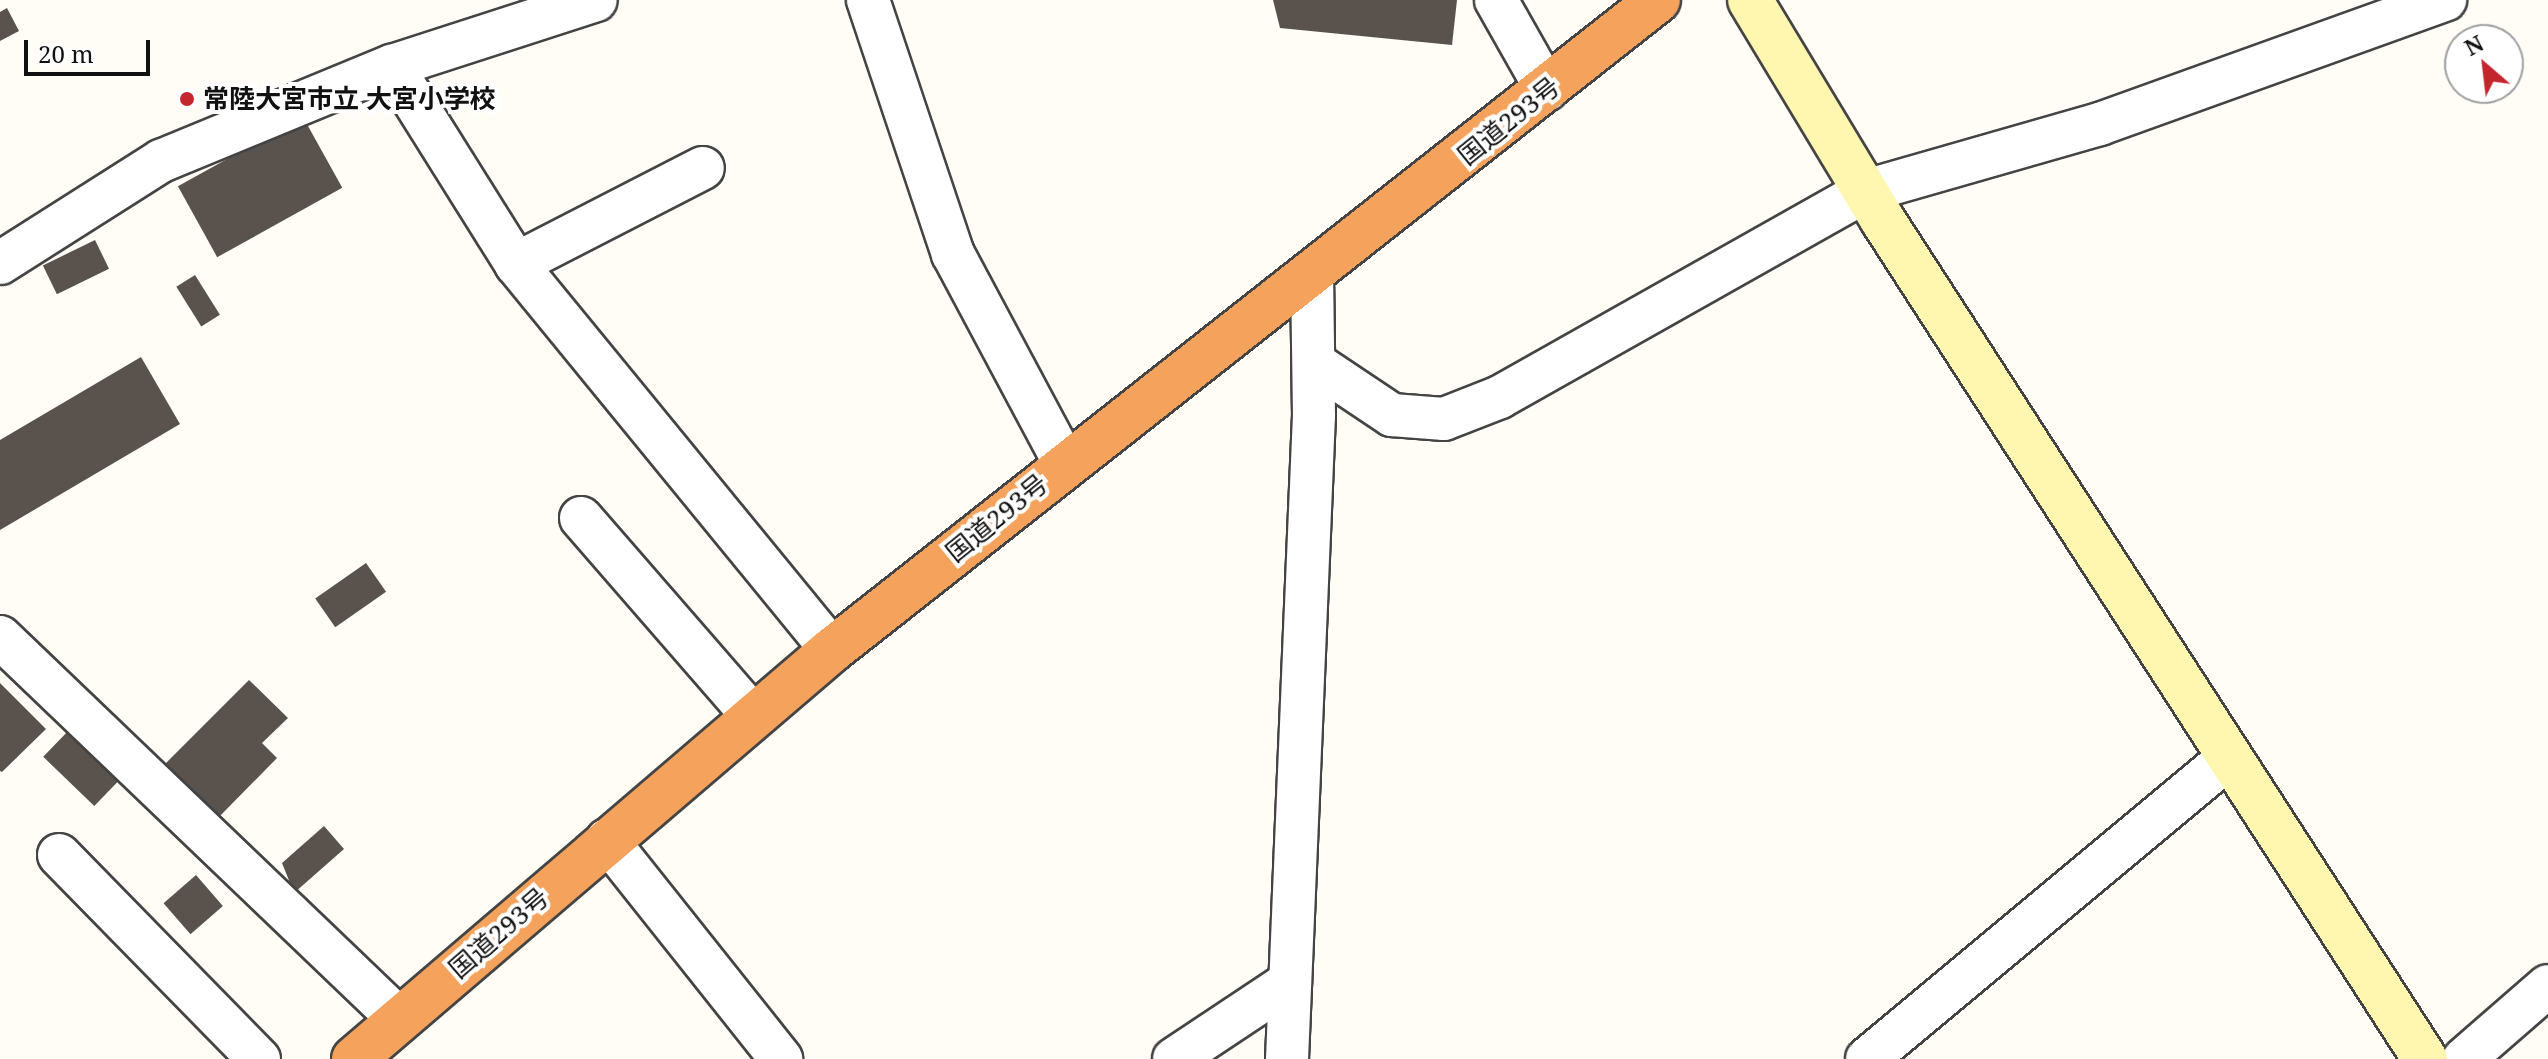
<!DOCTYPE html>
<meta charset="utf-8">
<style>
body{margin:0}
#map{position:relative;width:2548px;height:1059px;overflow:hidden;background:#fffdf5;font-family:"Noto Serif","Noto Sans JP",serif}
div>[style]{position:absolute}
.building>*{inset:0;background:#5a524d;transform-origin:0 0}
.roads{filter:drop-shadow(2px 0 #444) drop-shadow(-2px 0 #444) drop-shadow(0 2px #444) drop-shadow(0 -2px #444)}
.street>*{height:42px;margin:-21px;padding:0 21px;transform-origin:21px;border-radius:21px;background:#fff}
.secondary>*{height:44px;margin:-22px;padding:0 22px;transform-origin:22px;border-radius:22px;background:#fff6b0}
.highway>*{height:44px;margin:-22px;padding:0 22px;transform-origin:22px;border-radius:22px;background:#f5a25d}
.dots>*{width:22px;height:22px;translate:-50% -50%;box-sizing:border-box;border:4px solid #fff;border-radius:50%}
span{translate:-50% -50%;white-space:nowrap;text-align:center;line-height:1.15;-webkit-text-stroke:8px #fff;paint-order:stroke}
.poi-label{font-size:26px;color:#111;font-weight:700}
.left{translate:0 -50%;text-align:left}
.street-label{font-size:26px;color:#111}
.north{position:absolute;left:2444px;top:24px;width:80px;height:80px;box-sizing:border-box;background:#fff;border:2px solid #a0a0a0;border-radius:50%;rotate:332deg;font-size:22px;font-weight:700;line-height:32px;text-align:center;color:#111}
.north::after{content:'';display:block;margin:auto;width:28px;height:36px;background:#c4262e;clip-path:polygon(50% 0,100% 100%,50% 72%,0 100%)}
.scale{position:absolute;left:24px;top:40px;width:126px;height:36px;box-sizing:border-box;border:4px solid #111;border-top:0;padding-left:10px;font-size:24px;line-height:28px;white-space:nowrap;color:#111;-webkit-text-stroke:6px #fff;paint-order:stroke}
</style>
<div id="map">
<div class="building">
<div style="clip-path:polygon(1273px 0,1457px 0,1452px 45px,1280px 28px)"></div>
<div style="clip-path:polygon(7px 8px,19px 31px,0 41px,0 12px)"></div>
<div style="left:303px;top:117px;width:81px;height:143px;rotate:61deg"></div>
<div style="left:95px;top:240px;width:32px;height:58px;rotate:64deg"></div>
<div style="left:195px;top:275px;width:47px;height:22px;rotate:58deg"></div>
<div style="clip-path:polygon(141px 357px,180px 424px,0 530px,0 440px)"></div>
<div style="left:366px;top:563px;width:35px;height:62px;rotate:55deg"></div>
<div style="clip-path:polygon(249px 680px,288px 718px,262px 743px,277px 758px,217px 819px,163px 766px)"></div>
<div style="clip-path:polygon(0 683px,46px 729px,2px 772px,0 771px)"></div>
<div style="left:71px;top:728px;width:71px;height:40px;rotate:44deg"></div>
<div style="clip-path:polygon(324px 826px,344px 849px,294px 893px,282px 863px)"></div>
<div style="left:196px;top:875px;width:41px;height:43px;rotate:49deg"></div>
</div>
<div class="roads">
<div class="street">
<div style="left:868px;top:0;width:268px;rotate:71.5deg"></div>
<div style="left:953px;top:254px;width:238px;rotate:61.9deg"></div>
<div style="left:1496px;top:0;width:103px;rotate:60.5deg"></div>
<div style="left:392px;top:66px;width:234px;rotate:57.9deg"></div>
<div style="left:516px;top:264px;width:499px;rotate:50.7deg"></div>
<div style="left:0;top:263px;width:191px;rotate:-32.4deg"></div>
<div style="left:161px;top:161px;width:250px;rotate:-22.4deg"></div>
<div style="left:392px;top:66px;width:214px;rotate:-17.9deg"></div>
<div style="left:516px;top:264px;width:210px;rotate:-27.2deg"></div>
<div style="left:1314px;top:363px;width:94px;rotate:33.7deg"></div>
<div style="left:1392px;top:415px;width:52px;rotate:4.4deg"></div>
<div style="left:1444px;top:419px;width:60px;rotate:-21.4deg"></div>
<div style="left:1500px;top:397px;width:420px;rotate:-29.4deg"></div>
<div style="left:1866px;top:191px;width:243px;rotate:-16deg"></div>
<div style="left:2100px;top:124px;width:367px;rotate:-19.8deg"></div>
<div style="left:581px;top:518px;width:262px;rotate:49deg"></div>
<div style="left:0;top:637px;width:552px;rotate:43.75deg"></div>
<div style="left:607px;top:840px;width:280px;rotate:51.5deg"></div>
<div style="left:59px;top:855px;width:286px;rotate:45.6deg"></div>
<div style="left:1174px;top:1059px;width:139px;rotate:-33.6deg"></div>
<div style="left:1287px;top:1059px;width:644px;rotate:-87.6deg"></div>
<div style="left:1314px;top:416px;width:137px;rotate:-90.8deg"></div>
<div style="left:1867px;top:1059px;width:471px;rotate:-39.8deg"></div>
<div style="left:2464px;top:1059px;width:111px;rotate:-41deg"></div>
</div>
<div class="secondary">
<div style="left:1750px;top:0;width:256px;rotate:58.9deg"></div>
<div style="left:1882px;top:219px;width:1000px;rotate:57.12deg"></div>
</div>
<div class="highway">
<div style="left:354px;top:1059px;width:629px;rotate:-40.55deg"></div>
<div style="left:832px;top:650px;width:1051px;rotate:-38.2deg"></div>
</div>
</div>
<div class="dots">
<div style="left:187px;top:99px;background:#c4262e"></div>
</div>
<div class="poi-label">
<span class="left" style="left:203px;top:99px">常陸大宮市立 大宮小学校</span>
</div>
<div class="street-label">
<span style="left:1509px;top:121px;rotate:-39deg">国道293号</span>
<span style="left:997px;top:518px;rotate:-39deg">国道293号</span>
<span style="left:499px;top:933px;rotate:-41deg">国道293号</span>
</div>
<div class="north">N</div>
<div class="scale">20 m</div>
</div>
